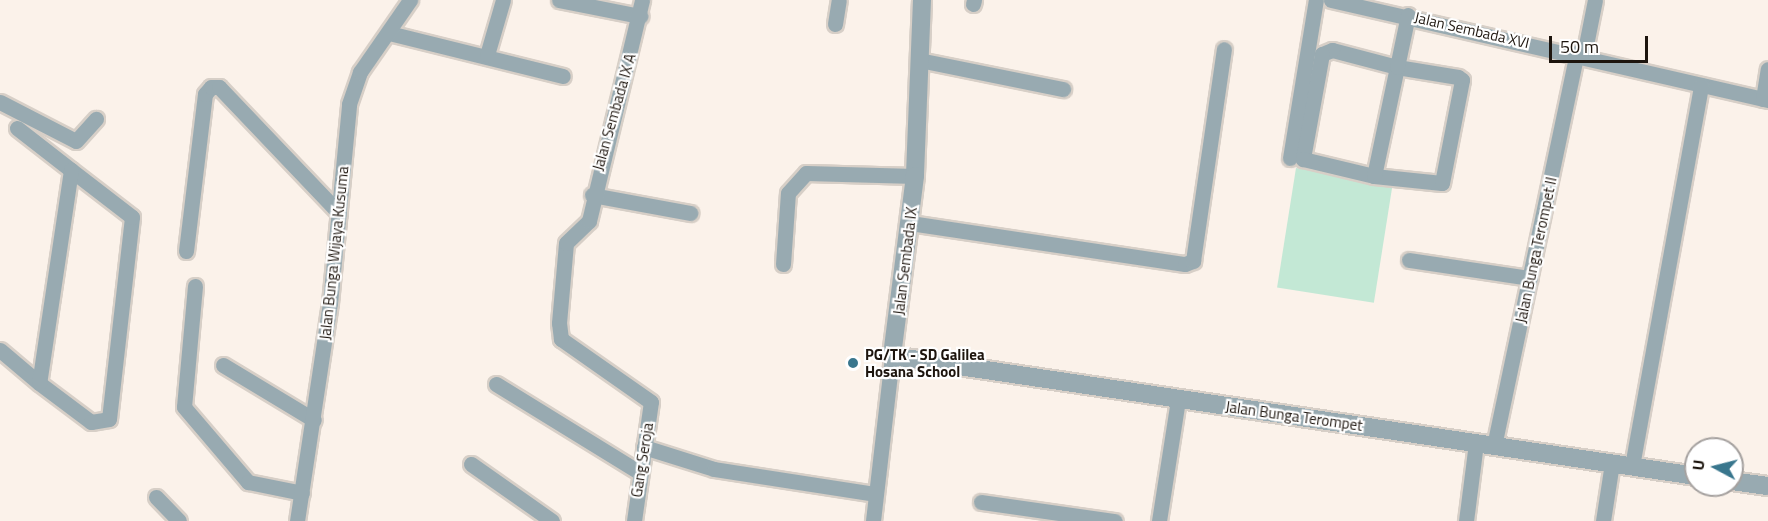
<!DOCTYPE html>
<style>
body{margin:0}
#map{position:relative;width:1768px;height:521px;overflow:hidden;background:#fbf2ea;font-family:"Titillium Web",sans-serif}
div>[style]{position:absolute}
.green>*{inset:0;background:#c3e8d5;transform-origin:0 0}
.roads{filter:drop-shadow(2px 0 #d7cfc7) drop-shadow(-2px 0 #d7cfc7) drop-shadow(0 2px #d7cfc7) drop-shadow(0 -2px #d7cfc7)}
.minor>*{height:15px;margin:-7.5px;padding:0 7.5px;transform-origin:7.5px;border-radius:7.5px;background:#98aab1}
.tertiary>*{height:18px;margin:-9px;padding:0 9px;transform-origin:9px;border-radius:9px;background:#98aab1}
.dots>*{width:16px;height:16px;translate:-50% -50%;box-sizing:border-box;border:3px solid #fff;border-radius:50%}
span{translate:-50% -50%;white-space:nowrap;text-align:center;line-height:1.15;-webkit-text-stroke:4.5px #fff;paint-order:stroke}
.street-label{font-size:15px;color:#1d150e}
.poi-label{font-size:15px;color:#1d150e;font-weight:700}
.left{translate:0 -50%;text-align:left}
.north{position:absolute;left:1684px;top:437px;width:60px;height:60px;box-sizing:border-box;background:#fff;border:2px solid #a5a19f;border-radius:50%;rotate:277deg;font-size:16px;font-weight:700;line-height:24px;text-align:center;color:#1d150e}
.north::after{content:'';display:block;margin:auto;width:21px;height:27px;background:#39768d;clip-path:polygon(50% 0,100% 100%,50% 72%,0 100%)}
.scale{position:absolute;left:1549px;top:36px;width:99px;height:27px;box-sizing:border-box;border:3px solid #1d150e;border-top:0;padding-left:8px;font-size:18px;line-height:21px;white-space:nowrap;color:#1d150e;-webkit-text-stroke:4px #fff;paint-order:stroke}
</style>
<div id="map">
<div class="green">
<div style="left:1296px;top:168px;width:98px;height:121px;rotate:9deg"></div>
</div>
<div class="roads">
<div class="minor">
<div style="left:559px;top:0;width:83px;rotate:11.2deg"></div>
<div style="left:1331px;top:0;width:448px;rotate:12.9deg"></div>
<div style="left:973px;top:4px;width:4px;rotate:-76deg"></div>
<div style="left:835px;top:24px;width:24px;rotate:-81deg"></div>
<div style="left:389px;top:33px;width:179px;rotate:13.9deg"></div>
<div style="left:487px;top:55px;width:57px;rotate:-73.8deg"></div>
<div style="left:1584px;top:55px;width:56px;rotate:-78.7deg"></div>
<div style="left:919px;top:60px;width:147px;rotate:11.4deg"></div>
<div style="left:1763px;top:99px;width:30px;rotate:-81deg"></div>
<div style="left:0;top:102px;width:85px;rotate:27.2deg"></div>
<div style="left:76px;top:141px;width:30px;rotate:-48deg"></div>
<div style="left:17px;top:128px;width:68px;rotate:37.9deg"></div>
<div style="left:1290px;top:158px;width:160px;rotate:-80.7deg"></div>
<div style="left:1374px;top:176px;width:68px;rotate:5.9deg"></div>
<div style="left:1442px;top:183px;width:105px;rotate:-79deg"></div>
<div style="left:1462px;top:80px;width:5px;rotate:-143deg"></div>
<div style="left:1458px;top:77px;width:62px;rotate:-170.7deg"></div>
<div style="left:1397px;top:67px;width:67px;rotate:-165.3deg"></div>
<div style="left:1332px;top:50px;width:11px;rotate:158deg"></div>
<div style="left:1322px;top:54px;width:107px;rotate:100.3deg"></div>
<div style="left:1303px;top:159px;width:73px;rotate:13.5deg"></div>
<div style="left:1374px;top:176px;width:111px;rotate:-78.1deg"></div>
<div style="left:1397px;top:67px;width:53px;rotate:-78.1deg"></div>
<div style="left:592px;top:195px;width:100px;rotate:10.4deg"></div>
<div style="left:910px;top:223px;width:278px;rotate:8.5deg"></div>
<div style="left:1185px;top:264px;width:9px;rotate:-21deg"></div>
<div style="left:1193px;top:261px;width:214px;rotate:-81.7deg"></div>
<div style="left:186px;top:251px;width:158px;rotate:-83.1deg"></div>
<div style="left:205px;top:94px;width:9px;rotate:-49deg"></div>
<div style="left:211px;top:87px;width:8px"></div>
<div style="left:219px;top:87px;width:174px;rotate:46.4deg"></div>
<div style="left:1409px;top:260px;width:122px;rotate:8.5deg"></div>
<div style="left:783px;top:264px;width:71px;rotate:-86deg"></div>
<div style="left:788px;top:193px;width:27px;rotate:-48deg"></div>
<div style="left:806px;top:173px;width:109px;rotate:1.6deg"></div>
<div style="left:195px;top:286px;width:121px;rotate:95.2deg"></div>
<div style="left:184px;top:407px;width:99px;rotate:49.5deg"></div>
<div style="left:248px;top:482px;width:55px;rotate:11.5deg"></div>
<div style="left:0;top:350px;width:51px;rotate:40.2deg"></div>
<div style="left:39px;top:383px;width:65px;rotate:36.9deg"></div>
<div style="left:91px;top:422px;width:18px;rotate:-9deg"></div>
<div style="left:109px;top:419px;width:203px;rotate:-83.5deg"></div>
<div style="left:132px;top:217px;width:77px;rotate:-142.4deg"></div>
<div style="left:71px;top:170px;width:215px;rotate:98.5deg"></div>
<div style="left:223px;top:365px;width:106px;rotate:31.1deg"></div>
<div style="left:496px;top:384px;width:168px;rotate:31.6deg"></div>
<div style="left:1494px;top:446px;width:402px;rotate:-78.1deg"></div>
<div style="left:644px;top:447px;width:73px;rotate:17.4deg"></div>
<div style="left:714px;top:469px;width:163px;rotate:8.8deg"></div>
<div style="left:471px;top:464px;width:99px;rotate:35.1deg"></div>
<div style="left:1632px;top:466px;width:387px;rotate:-79.7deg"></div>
<div style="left:156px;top:497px;width:33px;rotate:46deg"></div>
<div style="left:981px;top:502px;width:135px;rotate:8.1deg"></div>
<div style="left:297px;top:521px;width:220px;rotate:-81.4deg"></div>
<div style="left:330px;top:303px;width:200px;rotate:-84.5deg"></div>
<div style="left:349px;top:104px;width:34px;rotate:-71deg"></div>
<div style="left:360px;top:72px;width:88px;rotate:-55.2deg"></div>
<div style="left:634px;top:521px;width:120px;rotate:-81.9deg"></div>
<div style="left:651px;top:402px;width:110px;rotate:-145deg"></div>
<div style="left:561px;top:339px;width:16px;rotate:-97deg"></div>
<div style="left:559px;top:323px;width:80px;rotate:-85deg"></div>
<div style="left:566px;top:243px;width:32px;rotate:-44deg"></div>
<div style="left:589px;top:221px;width:227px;rotate:-76.5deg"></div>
<div style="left:873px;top:521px;width:166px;rotate:-83.4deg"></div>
<div style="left:1159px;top:521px;width:123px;rotate:-81.1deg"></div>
<div style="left:1466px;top:521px;width:79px;rotate:-82.7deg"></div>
<div style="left:1603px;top:521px;width:59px;rotate:-81.2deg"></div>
</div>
<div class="tertiary">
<div style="left:922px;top:0;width:176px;rotate:92.3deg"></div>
<div style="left:915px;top:176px;width:181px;rotate:97.3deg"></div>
<div style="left:892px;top:356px;width:813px;rotate:8.49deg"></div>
<div style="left:1732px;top:481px;width:36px;rotate:8deg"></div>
</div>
</div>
<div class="dots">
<div style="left:853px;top:363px;background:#39768d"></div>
</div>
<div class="street-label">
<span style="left:1472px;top:30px;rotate:13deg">Jalan Sembada XVI</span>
<span style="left:614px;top:112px;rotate:-74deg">Jalan Sembada IX A</span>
<span style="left:1536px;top:250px;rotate:-78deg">Jalan Bunga Terompet II</span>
<span style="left:334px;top:253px;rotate:-84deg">Jalan Bunga Wijaya Kusuma</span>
<span style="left:905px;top:261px;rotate:-83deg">Jalan Sembada IX</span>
<span style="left:1294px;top:416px;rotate:8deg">Jalan Bunga Terompet</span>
<span style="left:642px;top:460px;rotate:-81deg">Gang Seroja</span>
</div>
<div class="poi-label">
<span class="left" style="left:865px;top:363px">PG/TK - SD Galilea<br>Hosana School</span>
</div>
<div class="north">U</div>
<div class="scale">50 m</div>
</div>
